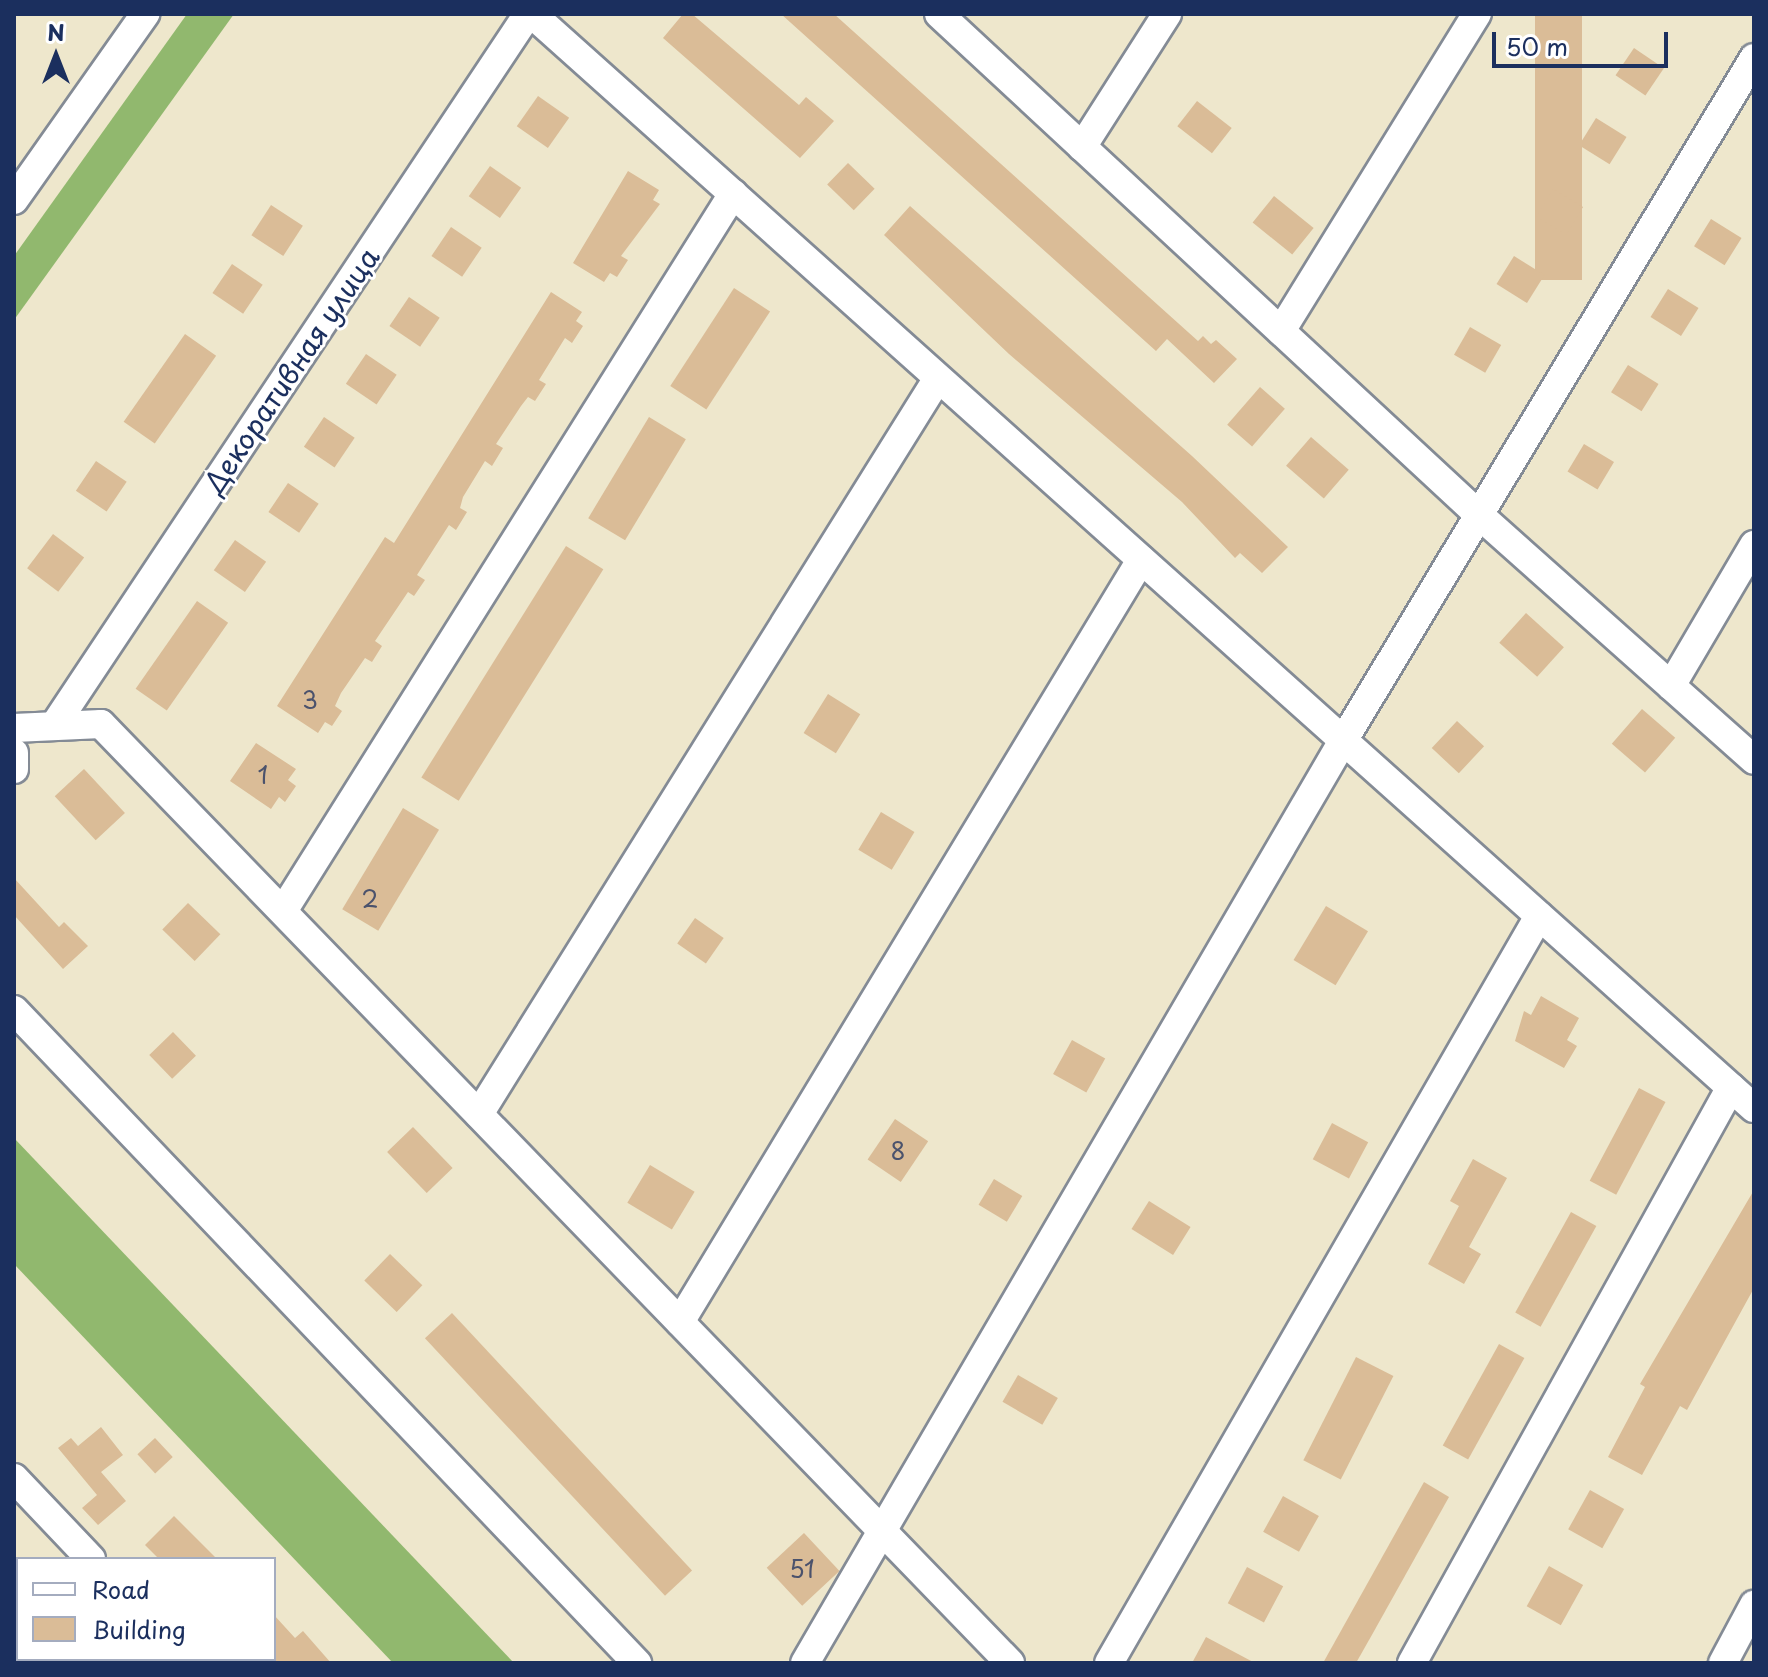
<!DOCTYPE html>
<meta charset="utf-8">
<style>
body{margin:0}
#map{position:relative;width:1768px;height:1677px;overflow:hidden;background:#eee7cc;font-family:"Playpen Sans",sans-serif}
div>[style]{position:absolute}
.forest>*{inset:0;background:#91b86e}
.building>*{inset:0;background:#dabc97;transform-origin:0 0}
.roads{filter:drop-shadow(2px 0 #848b95) drop-shadow(-2px 0 #848b95) drop-shadow(0 2px #848b95) drop-shadow(0 -2px #848b95)}
.minor>*{height:28px;margin:-14px;padding:0 14px;transform-origin:14px;border-radius:14px;background:#fff}
span{translate:-50% -50%;white-space:nowrap;text-align:center;line-height:1.15;-webkit-text-stroke:6px #fff;paint-order:stroke}
.number-label{font-size:24px;color:#4b526c}
.number-label span{-webkit-text-stroke-width:0}
.street-label{font-size:28px;color:#1b2f5e}
.frame{position:absolute;inset:0;border:16px solid #1b2f5e;pointer-events:none}
.legend{position:absolute;left:16px;top:1557px;width:260px;height:104px;box-sizing:border-box;background:#fff;border:2px solid #a4acbf;margin:0;padding:10px 14px;list-style:none;font-size:24px;color:#1b2f5e}
.legend li{display:flex;align-items:center;gap:16px;height:40px}
.legend b{width:40px;border:2px solid #a4acbf}
.north{position:absolute;left:16px;top:16px;width:80px;height:80px;-webkit-text-stroke:6px #fff;paint-order:stroke;rotate:0deg;font-size:22px;font-weight:700;line-height:32px;text-align:center;color:#1b2f5e}
.north::after{content:'';display:block;margin:auto;width:28px;height:36px;background:#1b2f5e;clip-path:polygon(50% 0,100% 100%,50% 72%,0 100%)}
.scale{position:absolute;left:1492px;top:32px;width:176px;height:36px;box-sizing:border-box;border:4px solid #1b2f5e;border-top:0;padding-left:10px;font-size:24px;line-height:28px;white-space:nowrap;color:#1b2f5e;-webkit-text-stroke:6px #fff;paint-order:stroke}
</style>
<div id="map">
<div class="forest">
<div style="clip-path:polygon(187px 14px,234px 14px,14px 320px,14px 256px)"></div>
<div style="clip-path:polygon(14px 1138px,514px 1663px,393px 1663px,14px 1264px)"></div>
</div>
<div class="building">
<div style="clip-path:polygon(683px 14px,692px 14px,799px 105px,806px 97px,834px 121px,800px 158px,663px 38px)"></div>
<div style="clip-path:polygon(781px 14px,834px 14px,1198px 341px,1203px 336px,1211px 344px,1216px 340px,1237px 359px,1214px 383px,1167px 339px,1156px 351px)"></div>
<div style="left:1535px;top:14px;width:47px;height:266px"></div>
<div style="left:1634px;top:48px;width:36px;height:33px;rotate:34deg"></div>
<div style="left:538px;top:96px;width:38px;height:37px;rotate:35deg"></div>
<div style="left:1197px;top:101px;width:44px;height:32px;rotate:38deg"></div>
<div style="left:1596px;top:118px;width:36px;height:32px;rotate:32deg"></div>
<div style="left:848px;top:163px;width:37px;height:30px;rotate:44deg"></div>
<div style="left:490px;top:166px;width:38px;height:37px;rotate:35deg"></div>
<div style="clip-path:polygon(628px 171px,659px 190px,653px 200px,660px 204px,621px 256px,628px 260px,617px 277px,610px 273px,604px 282px,573px 263px)"></div>
<div style="left:1553px;top:189px;width:35px;height:32px;rotate:31deg"></div>
<div style="left:1274px;top:196px;width:51px;height:34px;rotate:39deg"></div>
<div style="left:271px;top:205px;width:38px;height:36px;rotate:33deg"></div>
<div style="clip-path:polygon(910px 206px,1192px 456px,1288px 547px,1262px 573px,1240px 553px,1235px 558px,1182px 502px,1009px 354px,884px 235px)"></div>
<div style="left:1711px;top:219px;width:36px;height:32px;rotate:32deg"></div>
<div style="left:451px;top:227px;width:37px;height:35px;rotate:34deg"></div>
<div style="left:1514px;top:256px;width:36px;height:33px;rotate:32deg"></div>
<div style="left:232px;top:264px;width:37px;height:35px;rotate:34deg"></div>
<div style="left:734px;top:288px;width:43px;height:117px;rotate:33deg"></div>
<div style="left:1668px;top:289px;width:36px;height:33px;rotate:32deg"></div>
<div style="clip-path:polygon(551px 292px,582px 312px,576px 321px,583px 326px,572px 343px,565px 338px,539px 380px,546px 384px,535px 401px,528px 397px,521px 406px,496px 444px,503px 448px,492px 466px,485px 461px,463px 497px,460px 508px,467px 512px,456px 530px,449px 525px,417px 575px,425px 580px,414px 596px,408px 592px,375px 641px,382px 646px,372px 662px,365px 658px,341px 693px,335px 706px,342px 711px,332px 726px,325px 722px,318px 733px,277px 706px,385px 537px,394px 543px)"></div>
<div style="left:409px;top:297px;width:37px;height:35px;rotate:34deg"></div>
<div style="left:1470px;top:327px;width:36px;height:32px;rotate:30deg"></div>
<div style="left:185px;top:334px;width:38px;height:107px;rotate:35deg"></div>
<div style="left:366px;top:354px;width:37px;height:36px;rotate:34deg"></div>
<div style="left:1628px;top:365px;width:36px;height:32px;rotate:32deg"></div>
<div style="left:1260px;top:387px;width:33px;height:50px;rotate:41deg"></div>
<div style="left:324px;top:417px;width:37px;height:36px;rotate:34deg"></div>
<div style="left:649px;top:417px;width:43px;height:118px;rotate:31deg"></div>
<div style="left:1311px;top:437px;width:50px;height:38px;rotate:41deg"></div>
<div style="left:1584px;top:444px;width:35px;height:32px;rotate:31deg"></div>
<div style="left:96px;top:461px;width:37px;height:36px;rotate:34deg"></div>
<div style="left:288px;top:483px;width:37px;height:35px;rotate:34deg"></div>
<div style="left:53px;top:534px;width:39px;height:43px;rotate:37deg"></div>
<div style="left:235px;top:540px;width:38px;height:37px;rotate:35deg"></div>
<div style="left:566px;top:546px;width:44px;height:273px;rotate:32deg"></div>
<div style="left:197px;top:601px;width:38px;height:107px;rotate:35deg"></div>
<div style="left:1526px;top:613px;width:51px;height:40px;rotate:42deg"></div>
<div style="left:828px;top:694px;width:38px;height:46px;rotate:32deg"></div>
<div style="left:1642px;top:709px;width:44px;height:46px;rotate:41deg"></div>
<div style="left:1457px;top:721px;width:37px;height:37px;rotate:43deg"></div>
<div style="clip-path:polygon(256px 743px,296px 769px,288px 780px,296px 786px,285px 802px,279px 797px,271px 809px,230px 781px)"></div>
<div style="left:84px;top:769px;width:60px;height:40px;rotate:47deg"></div>
<div style="left:403px;top:808px;width:42px;height:118px;rotate:31deg"></div>
<div style="left:881px;top:812px;width:39px;height:44px;rotate:31deg"></div>
<div style="clip-path:polygon(14px 878px,59px 927px,64px 922px,88px 946px,63px 969px,14px 915px)"></div>
<div style="left:188px;top:903px;width:45px;height:37px;rotate:44deg"></div>
<div style="left:1326px;top:906px;width:49px;height:63px;rotate:31deg"></div>
<div style="left:695px;top:918px;width:35px;height:31px;rotate:35deg"></div>
<div style="clip-path:polygon(1541px 996px,1579px 1018px,1567px 1040px,1577px 1046px,1564px 1068px,1515px 1041px,1524px 1011px,1531px 1015px)"></div>
<div style="left:173px;top:1032px;width:33px;height:33px;rotate:46deg"></div>
<div style="left:1072px;top:1040px;width:38px;height:39px;rotate:29deg"></div>
<div style="left:1639px;top:1088px;width:30px;height:105px;rotate:28deg"></div>
<div style="left:895px;top:1119px;width:40px;height:49px;rotate:34deg"></div>
<div style="left:1332px;top:1123px;width:41px;height:41px;rotate:28deg"></div>
<div style="left:413px;top:1127px;width:57px;height:36px;rotate:46deg"></div>
<div style="clip-path:polygon(1473px 1159px,1507px 1178px,1469px 1247px,1481px 1254px,1464px 1284px,1428px 1264px,1459px 1206px,1450px 1201px)"></div>
<div style="left:650px;top:1165px;width:52px;height:44px;rotate:31deg"></div>
<div style="left:994px;top:1179px;width:33px;height:30px;rotate:31deg"></div>
<div style="clip-path:polygon(1754px 1190px,1754px 1288px,1687px 1410px,1680px 1406px,1642px 1475px,1608px 1457px,1645px 1387px,1640px 1384px)"></div>
<div style="left:1149px;top:1201px;width:49px;height:33px;rotate:32deg"></div>
<div style="left:1571px;top:1212px;width:29px;height:115px;rotate:29deg"></div>
<div style="left:390px;top:1254px;width:45px;height:37px;rotate:44deg"></div>
<div style="left:452px;top:1313px;width:352px;height:37px;rotate:47deg"></div>
<div style="left:1499px;top:1344px;width:29px;height:116px;rotate:29deg"></div>
<div style="left:1356px;top:1357px;width:42px;height:116px;rotate:27deg"></div>
<div style="left:1018px;top:1375px;width:46px;height:31px;rotate:30deg"></div>
<div style="clip-path:polygon(101px 1427px,123px 1455px,101px 1472px,126px 1501px,98px 1525px,82px 1508px,97px 1495px,58px 1448px,71px 1438px,78px 1446px)"></div>
<div style="left:155px;top:1438px;width:26px;height:24px;rotate:47deg"></div>
<div style="clip-path:polygon(1424px 1482px,1449px 1497px,1373px 1633px,1356px 1663px,1323px 1663px)"></div>
<div style="left:1590px;top:1490px;width:39px;height:45px;rotate:29deg"></div>
<div style="left:1283px;top:1496px;width:41px;height:41px;rotate:29deg"></div>
<div style="clip-path:polygon(174px 1516px,217px 1559px,159px 1559px,145px 1545px)"></div>
<div style="left:804px;top:1533px;width:52px;height:51px;rotate:47deg"></div>
<div style="left:1549px;top:1566px;width:39px;height:46px;rotate:29deg"></div>
<div style="left:1247px;top:1567px;width:41px;height:41px;rotate:28deg"></div>
<div style="clip-path:polygon(274px 1615px,295px 1638px,303px 1631px,331px 1663px,274px 1663px)"></div>
<div style="clip-path:polygon(1206px 1637px,1255px 1663px,1192px 1663px)"></div>
</div>
<div class="roads">
<div class="minor">
<div style="left:532px;top:14px;width:1640px;rotate:41.84deg"></div>
<div style="left:939px;top:14px;width:734px;rotate:42.85deg"></div>
<div style="left:1477px;top:513px;width:371px;rotate:41.7deg"></div>
<div style="left:1082px;top:147px;width:158px;rotate:-57.4deg"></div>
<div style="left:14px;top:200px;width:228px;rotate:-54.8deg"></div>
<div style="left:1281px;top:331px;width:373px;rotate:-58.3deg"></div>
<div style="left:1671px;top:686px;width:164px;rotate:-59.5deg"></div>
<div style="left:54px;top:726px;width:855px;rotate:-56.35deg"></div>
<div style="left:14px;top:728px;width:87px;rotate:-2.6deg"></div>
<div style="left:101px;top:724px;width:1307px;rotate:45.93deg"></div>
<div style="left:14px;top:753px;width:16px;rotate:90deg"></div>
<div style="left:283px;top:911px;width:847px;rotate:-57.89deg"></div>
<div style="left:14px;top:1010px;width:903px;rotate:46.35deg"></div>
<div style="left:479px;top:1114px;width:867px;rotate:-58.05deg"></div>
<div style="left:680px;top:1322px;width:891px;rotate:-58.83deg"></div>
<div style="left:14px;top:1478px;width:112px;rotate:46.5deg"></div>
<div style="left:186px;top:1659px;width:6px;rotate:45deg"></div>
<div style="left:805px;top:1663px;width:1067px;rotate:-59.74deg"></div>
<div style="left:1343px;top:741px;width:797px;rotate:-58.96deg"></div>
<div style="left:1109px;top:1663px;width:862px;rotate:-60.07deg"></div>
<div style="left:1412px;top:1663px;width:658px;rotate:-61.02deg"></div>
<div style="left:1723px;top:1663px;width:66px;rotate:-61.9deg"></div>
</div>
</div>
<div class="number-label">
<span style="left:310px;top:700px">3</span>
<span style="left:263px;top:775px">1</span>
<span style="left:370px;top:899px">2</span>
<span style="left:898px;top:1151px">8</span>
<span style="left:802px;top:1569px">51</span>
</div>
<div class="street-label">
<span style="left:291px;top:370px;rotate:-56deg">Декоративная улица</span>
</div>
<div class="frame"></div>
<ul class="legend">
<li><b style="height:10px;background:#fff"></b>Road</li>
<li><b style="height:22px;background:#dabc97"></b>Building</li>
</ul>
<div class="north">N</div>
<div class="scale">50 m</div>
</div>
